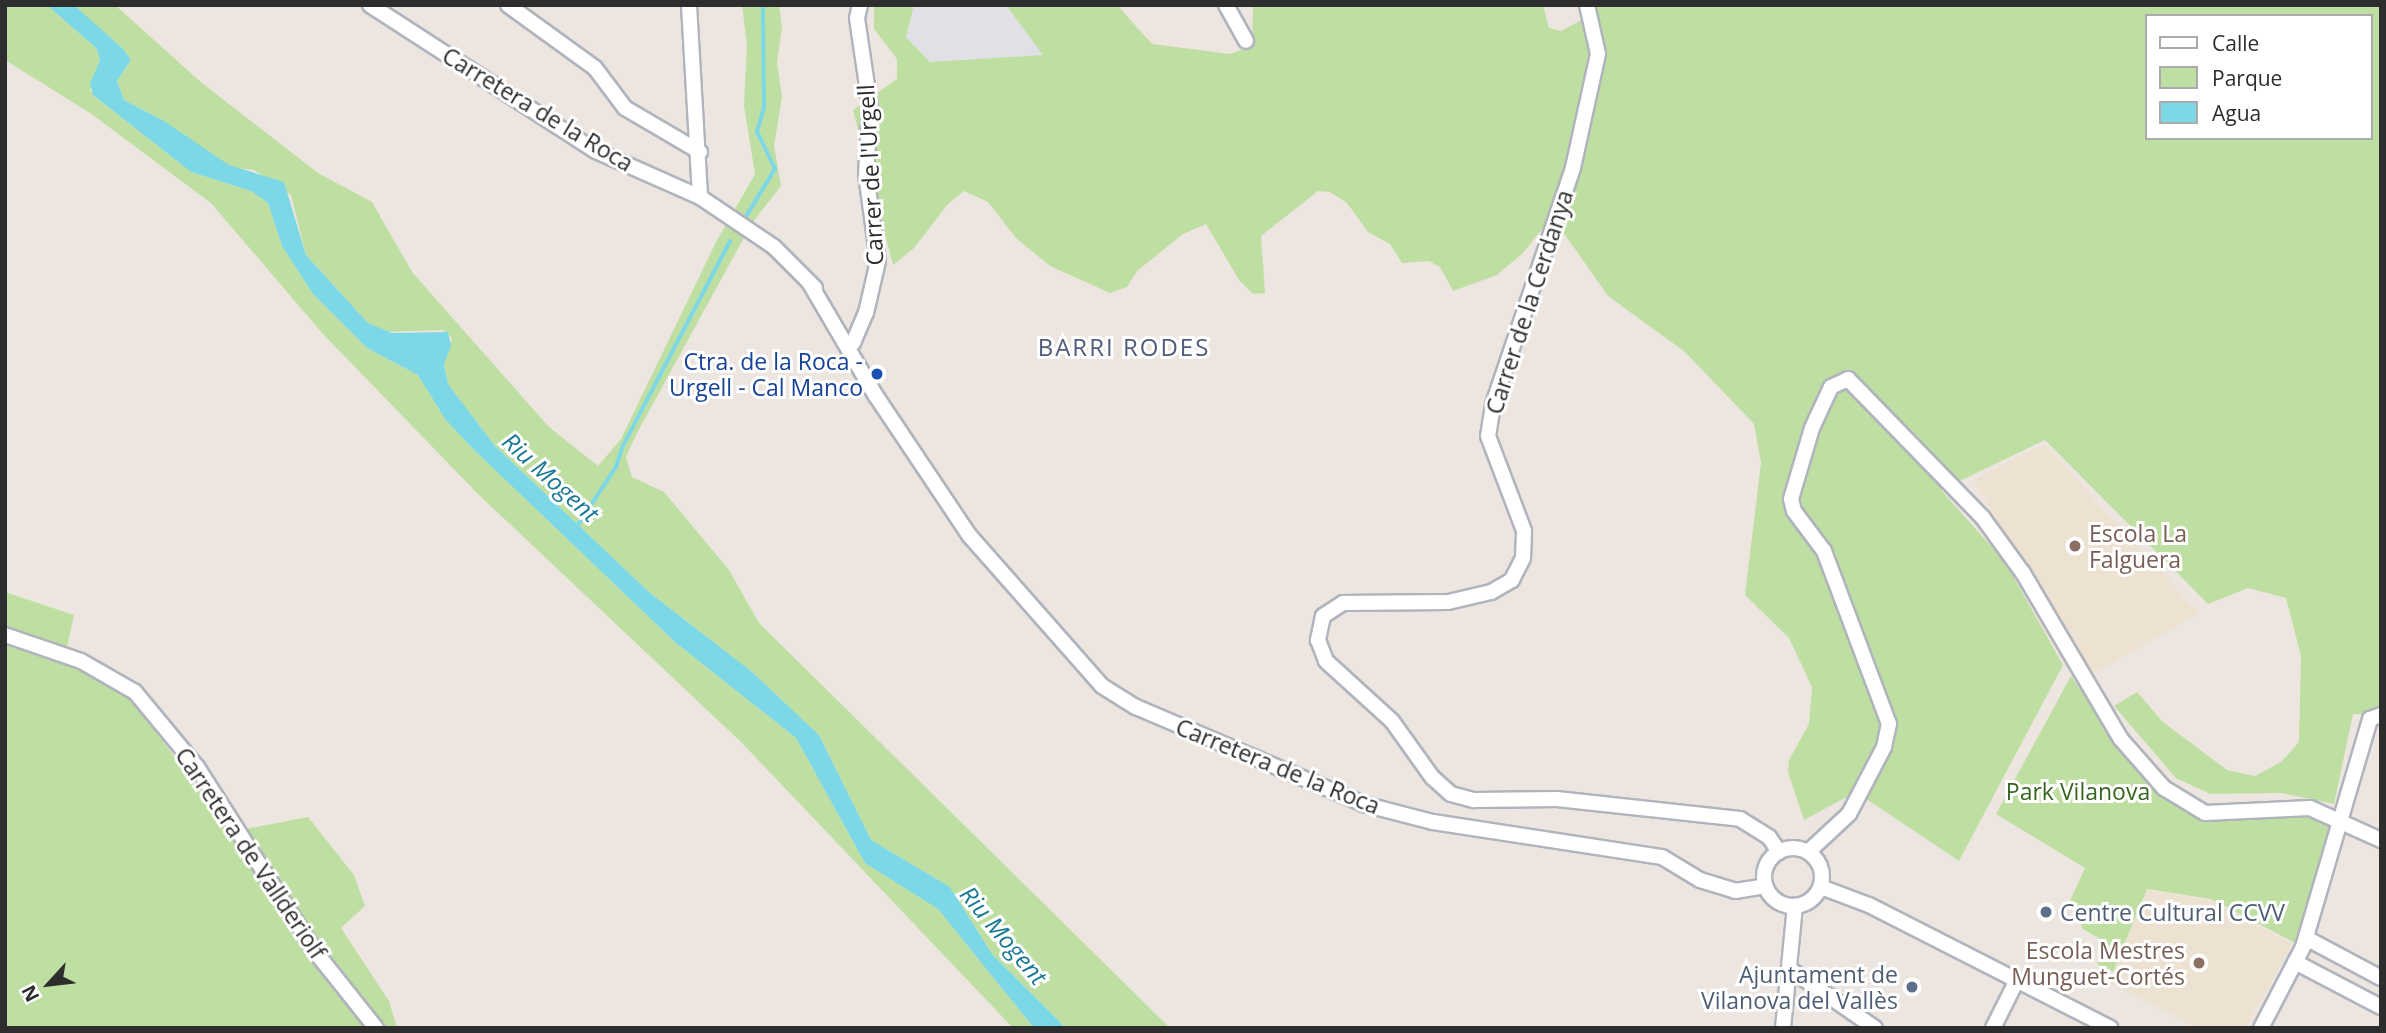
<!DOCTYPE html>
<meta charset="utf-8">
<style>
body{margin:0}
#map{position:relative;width:2386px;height:1033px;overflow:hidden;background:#ede6e0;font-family:"Open Sans",sans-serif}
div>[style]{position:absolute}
.industrial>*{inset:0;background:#e1e0e6}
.education>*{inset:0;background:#ede1d1}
.green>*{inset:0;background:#bedfa1}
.water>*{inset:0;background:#7cd7e6}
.stream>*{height:3.5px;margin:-1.75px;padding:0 1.75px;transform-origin:1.75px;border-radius:1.75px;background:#7cd7e6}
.roads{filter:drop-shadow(2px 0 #b0b4bc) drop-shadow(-2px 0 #b0b4bc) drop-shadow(0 2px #b0b4bc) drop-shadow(0 -2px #b0b4bc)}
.minor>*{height:14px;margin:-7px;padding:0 7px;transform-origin:7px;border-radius:7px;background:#fff}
.minor>.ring{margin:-7px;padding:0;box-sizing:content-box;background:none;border:14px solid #fff;border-radius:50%}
.dots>*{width:19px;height:19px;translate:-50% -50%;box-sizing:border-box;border:4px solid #fff;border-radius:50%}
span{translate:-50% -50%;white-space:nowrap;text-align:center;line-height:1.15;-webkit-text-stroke:6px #fff;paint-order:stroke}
.street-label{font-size:23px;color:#2d2d2d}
.transit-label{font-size:23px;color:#164399}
.right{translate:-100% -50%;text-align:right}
.education-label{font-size:23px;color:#785e54}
.left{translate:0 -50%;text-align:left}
.park-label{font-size:23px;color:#376620}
.service-label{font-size:23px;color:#4e5e75}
.neighbourhood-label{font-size:24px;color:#505c7a;letter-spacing:2px}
.water-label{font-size:24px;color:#187995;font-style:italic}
.frame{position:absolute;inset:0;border:7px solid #2d2d2d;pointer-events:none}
.legend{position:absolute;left:2145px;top:14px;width:228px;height:126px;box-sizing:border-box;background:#fff;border:2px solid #ababab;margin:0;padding:9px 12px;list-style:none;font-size:21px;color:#2d2d2d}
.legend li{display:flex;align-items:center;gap:14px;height:35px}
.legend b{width:35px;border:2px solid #ababab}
.north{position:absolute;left:14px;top:949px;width:70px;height:70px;-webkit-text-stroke:5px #fff;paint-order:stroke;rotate:243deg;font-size:19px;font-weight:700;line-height:28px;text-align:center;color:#2d2d2d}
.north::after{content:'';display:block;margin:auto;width:24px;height:32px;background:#2d2d2d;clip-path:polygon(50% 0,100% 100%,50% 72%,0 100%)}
</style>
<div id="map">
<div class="industrial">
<div style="clip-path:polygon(914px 5px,1006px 5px,1044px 55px,930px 62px,906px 37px)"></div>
</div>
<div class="education">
<div style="clip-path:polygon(2044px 444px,2199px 613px,2090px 676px,1973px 480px)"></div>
<div style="clip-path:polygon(2147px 890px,2210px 900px,2292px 944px,2246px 1028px,2198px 1028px,2109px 983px)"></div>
</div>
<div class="green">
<div style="clip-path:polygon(5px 5px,47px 5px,97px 49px,100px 61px,90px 90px,98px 99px,191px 172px,251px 191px,268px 203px,282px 246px,313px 294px,367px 348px,418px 375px,445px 419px,472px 448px,676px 643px,796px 738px,865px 863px,938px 909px,1034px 1028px,1013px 1028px,742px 743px,479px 495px,323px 334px,211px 203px,90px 113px,5px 60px)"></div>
<div style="clip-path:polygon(74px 5px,115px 5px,202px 83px,318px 173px,372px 202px,412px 272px,549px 427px,598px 466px,621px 439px,716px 242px,755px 174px,744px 106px,747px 45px,742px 5px,779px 5px,782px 27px,777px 62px,782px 97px,774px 146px,781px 186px,752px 223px,637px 433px,626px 457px,632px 477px,664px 492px,729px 570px,759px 623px,1170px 1028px,1066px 1028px,992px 954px,950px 887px,871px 840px,819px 735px,751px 671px,650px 593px,495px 446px,448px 384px,444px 363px,452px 338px,443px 330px,385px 332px,368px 323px,306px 255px,291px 195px,254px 170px,235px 168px,211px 155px,164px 121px,124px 100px,117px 81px,131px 60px)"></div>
<div style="clip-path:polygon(evenodd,874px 5px,914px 5px,906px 37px,930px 62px,1043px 55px,1006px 5px,1117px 5px,1152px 44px,1230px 54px,1252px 46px,1253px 5px,1543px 5px,1549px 28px,1561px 31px,1587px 17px,1598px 5px,2381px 5px,2381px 715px,2353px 714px,2334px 804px,2281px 793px,2210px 794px,2176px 778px,2114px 706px,2137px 692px,2163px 722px,2227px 770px,2255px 776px,2281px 762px,2299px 742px,2301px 656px,2286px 598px,2248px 588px,2208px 604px,2045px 440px,1941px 490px,2005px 562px,2063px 665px,1959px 861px,1856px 792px,1804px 820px,1788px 772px,1789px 760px,1809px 724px,1812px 687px,1789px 638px,1745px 595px,1761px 463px,1754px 424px,1685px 352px,1608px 296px,1563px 232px,1542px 229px,1523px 253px,1497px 275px,1453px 291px,1440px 267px,1429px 261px,1402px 263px,1390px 244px,1368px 232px,1347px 203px,1330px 192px,1318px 191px,1261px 236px,1265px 293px,1253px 294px,1239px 280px,1206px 224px,1183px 234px,1137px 271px,1127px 287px,1110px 293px,1050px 266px,1016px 238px,988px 202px,964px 191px,948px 204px,914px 248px,893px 265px,853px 110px,897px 79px,897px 59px,874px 29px,874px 5px,2146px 16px,2370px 16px,2370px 138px,2146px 138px,2146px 16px)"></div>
<div style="clip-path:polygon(5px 592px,74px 615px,64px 661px,130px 697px,230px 832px,308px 817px,354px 875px,365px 906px,341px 928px,389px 1001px,397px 1028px,5px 1028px)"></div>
<div style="clip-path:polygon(2071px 676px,2115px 741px,2200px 815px,2305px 811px,2334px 821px,2303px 947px,2211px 899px,2147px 889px,2113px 972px,2097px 964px,2107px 943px,2083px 929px,2070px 901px,2085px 868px,1996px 814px)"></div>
</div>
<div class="water">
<div style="clip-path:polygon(47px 5px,74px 5px,123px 49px,131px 60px,117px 81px,124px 100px,164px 121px,229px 165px,284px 182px,306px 255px,368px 323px,392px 333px,448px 332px,451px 346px,444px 364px,448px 384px,495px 446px,650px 593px,751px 671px,819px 735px,871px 840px,950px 887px,992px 954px,1066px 1028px,1034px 1028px,938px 909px,865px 863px,796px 738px,676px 643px,472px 448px,445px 419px,418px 375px,367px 348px,313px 294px,282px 246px,268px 203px,251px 191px,191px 172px,93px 95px,90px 83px,100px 61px,97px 49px)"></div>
</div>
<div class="stream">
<div style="left:747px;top:215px;width:54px;rotate:-58.7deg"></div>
<div style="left:775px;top:169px;width:41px;rotate:-115.9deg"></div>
<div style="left:757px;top:132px;width:25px;rotate:-74deg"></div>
<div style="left:764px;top:108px;width:103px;rotate:-90.6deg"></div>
<div style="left:576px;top:528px;width:73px;rotate:-56.7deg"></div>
<div style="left:616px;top:467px;width:22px;rotate:-72deg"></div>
<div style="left:623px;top:446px;width:231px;rotate:-62.4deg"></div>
</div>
<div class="roads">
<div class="minor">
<div style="left:370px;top:5px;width:269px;rotate:32.9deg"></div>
<div style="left:596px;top:151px;width:114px;rotate:23.9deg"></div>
<div style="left:700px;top:197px;width:89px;rotate:34deg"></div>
<div style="left:774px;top:247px;width:58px;rotate:45deg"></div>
<div style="left:508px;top:5px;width:107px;rotate:35.9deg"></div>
<div style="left:595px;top:68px;width:50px;rotate:53.1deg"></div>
<div style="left:625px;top:108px;width:87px;rotate:30.4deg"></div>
<div style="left:689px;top:5px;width:192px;rotate:86.7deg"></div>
<div style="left:1226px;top:5px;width:41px;rotate:60.9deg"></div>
<div style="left:1587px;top:5px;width:50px;rotate:77.3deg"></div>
<div style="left:1598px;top:54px;width:117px;rotate:102.4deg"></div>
<div style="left:1573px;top:168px;width:250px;rotate:108.7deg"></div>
<div style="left:1493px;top:405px;width:31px;rotate:99deg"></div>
<div style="left:1488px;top:436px;width:102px;rotate:69.2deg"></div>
<div style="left:1524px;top:531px;width:27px;rotate:92deg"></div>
<div style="left:1523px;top:558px;width:25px;rotate:117deg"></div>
<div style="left:1512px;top:580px;width:24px;rotate:150deg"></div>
<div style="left:1491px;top:592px;width:44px;rotate:166.9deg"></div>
<div style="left:1448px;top:602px;width:105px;rotate:179.5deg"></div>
<div style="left:1343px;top:603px;width:24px;rotate:147deg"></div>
<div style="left:1323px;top:616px;width:25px;rotate:102deg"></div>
<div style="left:1318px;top:640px;width:22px;rotate:69deg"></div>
<div style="left:1326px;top:661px;width:89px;rotate:42.3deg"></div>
<div style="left:1392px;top:721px;width:69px;rotate:54.5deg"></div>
<div style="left:1432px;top:777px;width:25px;rotate:42deg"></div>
<div style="left:1451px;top:794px;width:24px;rotate:15deg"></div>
<div style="left:1474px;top:800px;width:83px;rotate:-0.7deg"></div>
<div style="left:1557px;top:799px;width:184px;rotate:6.2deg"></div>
<div style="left:1740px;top:819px;width:34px;rotate:32deg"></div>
<div style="left:1769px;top:837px;width:18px;rotate:56deg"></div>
<div style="left:809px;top:282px;width:132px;rotate:59.6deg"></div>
<div style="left:876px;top:396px;width:167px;rotate:56.2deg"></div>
<div style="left:969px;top:535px;width:201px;rotate:48.6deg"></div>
<div style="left:1102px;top:686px;width:40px;rotate:32deg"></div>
<div style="left:1136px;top:707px;width:247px;rotate:23.1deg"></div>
<div style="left:1363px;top:804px;width:72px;rotate:14.4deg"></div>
<div style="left:1433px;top:822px;width:232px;rotate:8.7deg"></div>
<div style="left:1662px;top:857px;width:44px;rotate:31.2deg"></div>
<div style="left:1700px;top:880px;width:37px;rotate:17deg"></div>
<div style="left:1735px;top:891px;width:31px;rotate:-9deg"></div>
<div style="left:853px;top:343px;width:33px;rotate:-67deg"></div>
<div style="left:866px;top:313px;width:53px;rotate:-77deg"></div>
<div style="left:878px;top:261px;width:87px;rotate:-97.9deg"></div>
<div style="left:866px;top:175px;width:69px;rotate:-86.7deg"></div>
<div style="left:870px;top:106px;width:89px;rotate:-98.4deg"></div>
<div style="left:857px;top:18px;width:13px;rotate:-77deg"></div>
<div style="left:5px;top:635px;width:80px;rotate:18.9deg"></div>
<div style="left:81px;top:661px;width:62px;rotate:29.9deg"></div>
<div style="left:135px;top:692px;width:97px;rotate:50.4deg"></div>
<div style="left:197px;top:767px;width:217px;rotate:57.4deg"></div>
<div style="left:314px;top:950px;width:100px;rotate:51.5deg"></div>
<div class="ring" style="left:1764px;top:848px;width:44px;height:44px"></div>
<div style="left:1808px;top:852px;width:56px;rotate:-42.8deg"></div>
<div style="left:1849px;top:814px;width:76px;rotate:-62.4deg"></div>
<div style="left:1884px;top:747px;width:24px;rotate:-78deg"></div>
<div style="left:1889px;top:724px;width:185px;rotate:-110.6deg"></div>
<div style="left:1824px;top:551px;width:50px;rotate:-126.9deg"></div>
<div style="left:1794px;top:511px;width:12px;rotate:-104deg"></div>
<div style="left:1791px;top:499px;width:74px;rotate:-73.5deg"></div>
<div style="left:1812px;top:428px;width:45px;rotate:-65.1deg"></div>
<div style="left:1831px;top:387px;width:19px;rotate:-25deg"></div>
<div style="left:1848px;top:379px;width:194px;rotate:45.8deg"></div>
<div style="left:1983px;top:518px;width:68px;rotate:54deg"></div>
<div style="left:2023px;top:573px;width:191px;rotate:59.5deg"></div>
<div style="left:2120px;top:738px;width:67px;rotate:48.7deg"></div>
<div style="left:2164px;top:788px;width:48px;rotate:31.4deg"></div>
<div style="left:2205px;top:813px;width:105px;rotate:-2.7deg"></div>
<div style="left:2310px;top:808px;width:78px;rotate:24.3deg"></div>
<div style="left:1821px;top:887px;width:51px;rotate:20.6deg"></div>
<div style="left:1869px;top:905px;width:271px;rotate:27deg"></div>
<div style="left:2306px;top:938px;width:85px;rotate:28.1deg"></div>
<div style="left:2295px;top:962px;width:97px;rotate:27.6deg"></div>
<div style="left:1791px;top:970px;width:102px;rotate:34.6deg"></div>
<div style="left:1783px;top:1028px;width:123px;rotate:-84.4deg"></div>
<div style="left:1993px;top:1028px;width:51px;rotate:-63.4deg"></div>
<div style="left:2261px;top:1028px;width:91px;rotate:-62.6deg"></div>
<div style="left:2303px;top:947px;width:238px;rotate:-73.6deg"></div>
<div style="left:2370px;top:719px;width:12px;rotate:-20deg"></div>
</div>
</div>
<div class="dots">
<div style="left:877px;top:374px;background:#1a4fb4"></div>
<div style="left:2075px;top:546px;background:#8d6e63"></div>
<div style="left:2046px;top:912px;background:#5c6f8a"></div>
<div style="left:2199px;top:963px;background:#8d6e63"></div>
<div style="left:1912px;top:987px;background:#5c6f8a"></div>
</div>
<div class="street-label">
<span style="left:538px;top:109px;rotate:31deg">Carretera de la Roca</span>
<span style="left:870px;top:175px;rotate:-93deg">Carrer de l'Urgell</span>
<span style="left:1529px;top:302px;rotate:-72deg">Carrer de la Cerdanya</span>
<span style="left:1278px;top:766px;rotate:22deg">Carretera de la Roca</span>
<span style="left:251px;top:853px;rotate:56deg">Carretera de Vallderiolf</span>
</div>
<div class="transit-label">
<span class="right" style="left:863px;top:374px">Ctra. de la Roca -<br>Urgell - Cal Manco</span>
</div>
<div class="education-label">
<span class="left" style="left:2089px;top:546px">Escola La<br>Falguera</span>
<span class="right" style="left:2185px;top:963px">Escola Mestres<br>Munguet-Cortés</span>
</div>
<div class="park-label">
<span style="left:2078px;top:791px">Park Vilanova</span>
</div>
<div class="service-label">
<span class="left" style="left:2060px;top:912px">Centre Cultural CCVV</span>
<span class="right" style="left:1898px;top:987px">Ajuntament de<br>Vilanova del Vallès</span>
</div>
<div class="neighbourhood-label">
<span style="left:1124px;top:347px">BARRI RODES</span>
</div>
<div class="water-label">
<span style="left:551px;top:477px;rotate:42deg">Riu Mogent</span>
<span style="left:1004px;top:935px;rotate:50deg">Riu Mogent</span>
</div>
<div class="frame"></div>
<ul class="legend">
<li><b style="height:9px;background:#fff"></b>Calle</li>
<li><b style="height:19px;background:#bedfa1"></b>Parque</li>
<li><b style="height:19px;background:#7cd7e6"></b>Agua</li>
</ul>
<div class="north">N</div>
</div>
